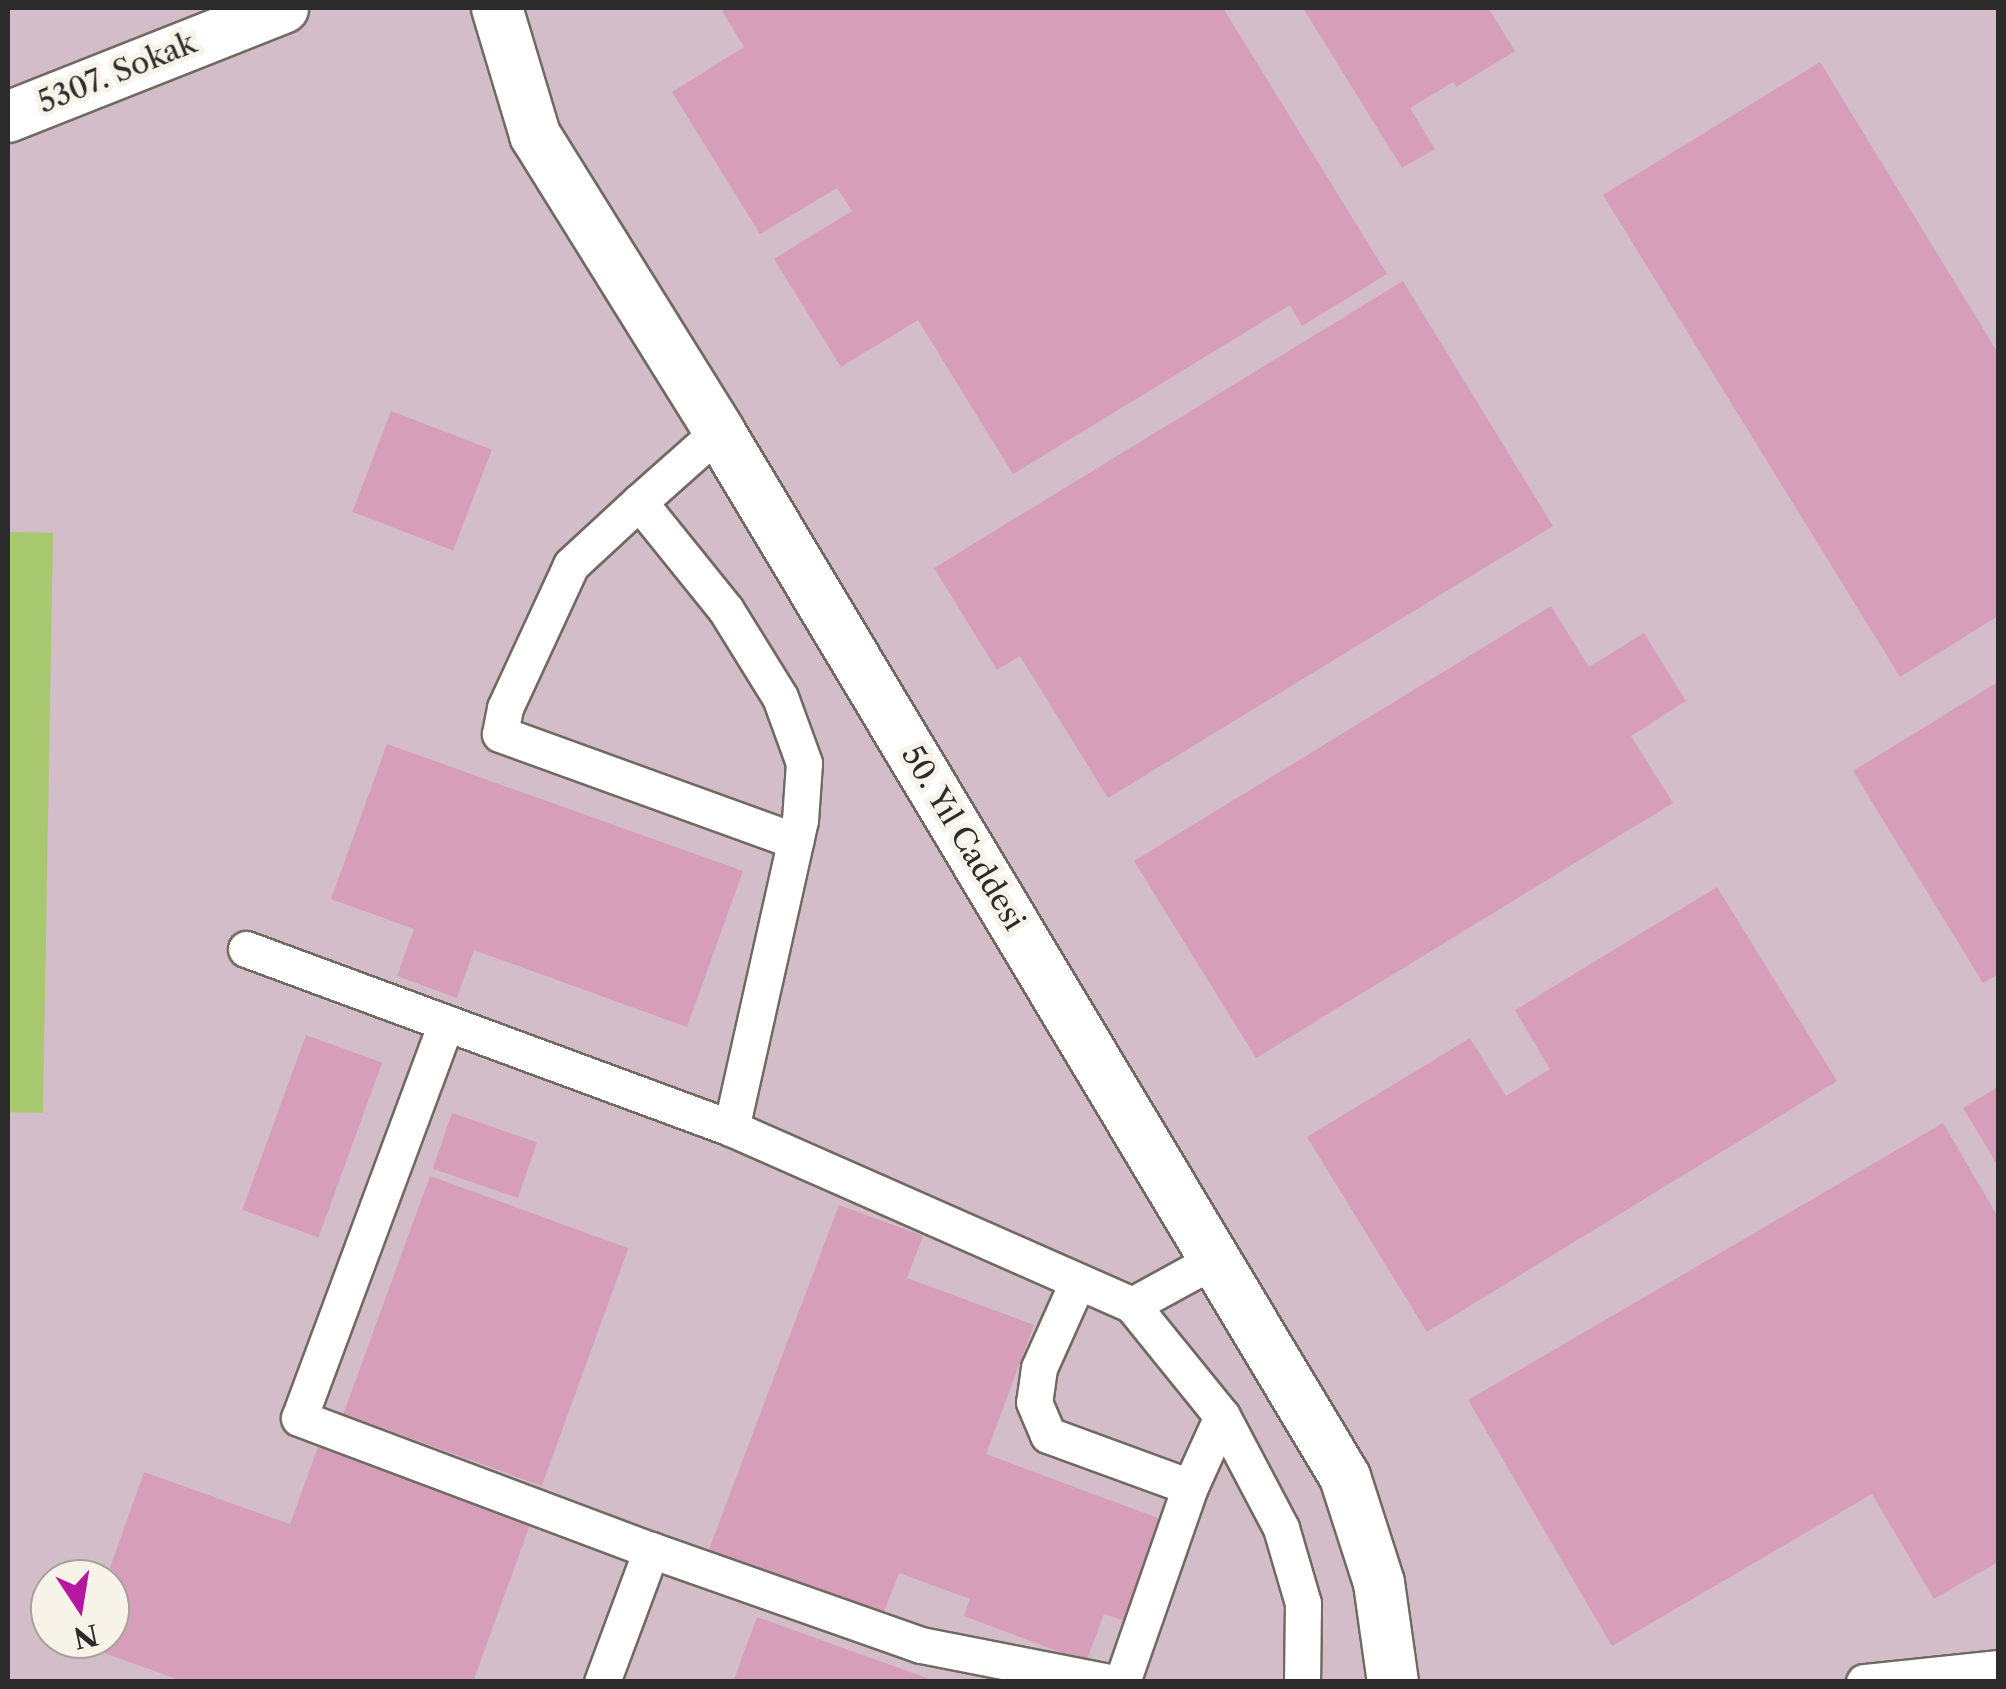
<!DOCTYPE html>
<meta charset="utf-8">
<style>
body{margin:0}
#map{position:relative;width:2006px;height:1689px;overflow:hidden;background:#f1e0c2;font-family:"Libre Caslon Text",serif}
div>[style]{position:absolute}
.industrial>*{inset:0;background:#d2bdc8}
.green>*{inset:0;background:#a8c86f;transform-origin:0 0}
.building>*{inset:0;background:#d79eba;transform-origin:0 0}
.roads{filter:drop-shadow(2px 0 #706a60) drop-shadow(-2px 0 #706a60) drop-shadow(0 2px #706a60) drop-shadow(0 -2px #706a60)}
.street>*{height:35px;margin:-17.5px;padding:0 17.5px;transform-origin:17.5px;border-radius:17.5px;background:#fff}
.secondary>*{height:50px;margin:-25px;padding:0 25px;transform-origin:25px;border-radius:25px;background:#fff}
span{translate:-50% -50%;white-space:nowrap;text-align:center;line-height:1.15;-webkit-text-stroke:10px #f7f3e8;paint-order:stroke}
.street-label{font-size:30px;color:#2b2b2b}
.frame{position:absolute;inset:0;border:10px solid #2b2b2b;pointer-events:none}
.north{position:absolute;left:30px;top:1559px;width:100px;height:100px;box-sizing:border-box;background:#f7f3e8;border:2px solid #a5a39c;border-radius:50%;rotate:168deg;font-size:28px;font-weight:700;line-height:40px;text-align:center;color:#2b2b2b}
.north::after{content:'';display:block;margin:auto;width:35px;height:45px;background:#b5179e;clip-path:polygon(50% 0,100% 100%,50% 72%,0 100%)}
</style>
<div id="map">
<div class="industrial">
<div style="clip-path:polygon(evenodd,8px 8px,1998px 8px,1998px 1681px,8px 1682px,8px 8px,50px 1579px,110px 1579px,110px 1639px,50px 1639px,50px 1579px)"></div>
</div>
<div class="green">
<div style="left:8px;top:532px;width:45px;height:580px;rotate:1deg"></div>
</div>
<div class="building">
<div style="clip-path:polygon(728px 8px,1223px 8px,1387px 274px,1302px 326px,1290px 305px,1013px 474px,918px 320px,841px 367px,774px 259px,852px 211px,837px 188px,760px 234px,672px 92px,744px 47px,722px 11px)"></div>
<div style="clip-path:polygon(1303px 8px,1488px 8px,1515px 51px,1456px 87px,1453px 82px,1410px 108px,1435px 149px,1402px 168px)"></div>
<div style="clip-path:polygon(1820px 62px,1998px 353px,1998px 616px,1900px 677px,1603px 195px)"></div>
<div style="clip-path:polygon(1403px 281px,1553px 526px,1108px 798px,1020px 656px,997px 670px,934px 568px)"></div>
<div style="left:391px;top:411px;width:108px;height:108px;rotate:21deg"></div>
<div style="clip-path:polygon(1551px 606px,1589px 667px,1644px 633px,1686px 701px,1631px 736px,1673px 803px,1256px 1058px,1134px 861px)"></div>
<div style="clip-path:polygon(1998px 682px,1998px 974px,1983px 983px,1853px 771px)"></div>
<div style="clip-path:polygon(387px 744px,743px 871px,687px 1027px,474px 950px,457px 998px,397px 976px,414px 929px,331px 899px)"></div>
<div style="clip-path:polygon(1717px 887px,1837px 1081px,1427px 1332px,1307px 1137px,1470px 1038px,1506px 1096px,1550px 1069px,1515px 1010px)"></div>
<div style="left:306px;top:1035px;width:81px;height:186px;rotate:20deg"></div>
<div style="clip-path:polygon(1998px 1087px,1998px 1166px,1963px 1108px)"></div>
<div style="left:452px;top:1113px;width:90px;height:59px;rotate:19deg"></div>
<div style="clip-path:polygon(1943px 1123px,1998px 1217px,1998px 1562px,1934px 1599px,1872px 1494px,1612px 1646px,1468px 1400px)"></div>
<div style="left:430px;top:1176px;width:211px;height:253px;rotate:20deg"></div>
<div style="clip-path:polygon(839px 1205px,923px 1236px,907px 1278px,1034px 1325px,986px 1454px,1163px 1520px,1125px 1621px,1104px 1614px,1086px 1662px,964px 1616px,970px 1599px,899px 1573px,882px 1617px,708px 1552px)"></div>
<div style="clip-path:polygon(318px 1447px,531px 1522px,473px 1682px,185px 1682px,82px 1645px,85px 1639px,110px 1639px,110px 1579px,106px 1579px,144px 1472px,290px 1524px)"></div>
<div style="clip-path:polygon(757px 1617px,935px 1681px,935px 1682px,733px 1682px)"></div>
</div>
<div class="roads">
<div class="street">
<div style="left:719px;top:431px;width:107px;rotate:138.4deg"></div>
<div style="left:639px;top:502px;width:139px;rotate:51.1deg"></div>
<div style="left:726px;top:610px;width:102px;rotate:58.2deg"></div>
<div style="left:780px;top:697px;width:70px;rotate:70deg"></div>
<div style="left:804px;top:763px;width:57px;rotate:94deg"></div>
<div style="left:800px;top:820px;width:316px;rotate:102.6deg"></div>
<div style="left:639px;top:502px;width:93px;rotate:137.2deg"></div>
<div style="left:571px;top:565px;width:157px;rotate:114.8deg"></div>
<div style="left:505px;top:708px;width:26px;rotate:101deg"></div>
<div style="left:500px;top:734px;width:314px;rotate:19.9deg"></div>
<div style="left:246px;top:949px;width:517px;rotate:20.26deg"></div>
<div style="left:731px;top:1128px;width:438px;rotate:23.8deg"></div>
<div style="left:1132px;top:1305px;width:143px;rotate:51deg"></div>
<div style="left:1222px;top:1416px;width:127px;rotate:62.2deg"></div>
<div style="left:1281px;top:1528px;width:78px;rotate:73.7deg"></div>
<div style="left:1303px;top:1603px;width:79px;rotate:90.7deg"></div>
<div style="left:446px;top:1023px;width:421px;rotate:110.4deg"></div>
<div style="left:299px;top:1418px;width:376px;rotate:20.6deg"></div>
<div style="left:651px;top:1550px;width:286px;rotate:19.4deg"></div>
<div style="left:921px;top:1645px;width:192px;rotate:11.1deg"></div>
<div style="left:1077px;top:1283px;width:93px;rotate:114.1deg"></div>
<div style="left:1039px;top:1368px;width:34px;rotate:98deg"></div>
<div style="left:1034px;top:1402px;width:36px;rotate:67deg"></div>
<div style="left:1048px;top:1435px;width:151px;rotate:20.1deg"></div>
<div style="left:1190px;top:1487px;width:78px;rotate:-65.7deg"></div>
<div style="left:1132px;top:1305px;width:96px;rotate:-28.7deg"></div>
<div style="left:602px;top:1682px;width:141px;rotate:-69.6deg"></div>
<div style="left:1122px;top:1682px;width:207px;rotate:-70.8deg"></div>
<div style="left:1864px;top:1682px;width:135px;rotate:-6deg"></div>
</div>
<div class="secondary">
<div style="left:497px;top:8px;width:133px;rotate:73.3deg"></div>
<div style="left:535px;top:135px;width:349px;rotate:58.1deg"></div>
<div style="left:719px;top:431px;width:1219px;rotate:59.1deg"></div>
<div style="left:1345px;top:1477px;width:111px;rotate:72.2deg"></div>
<div style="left:1379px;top:1583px;width:100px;rotate:82deg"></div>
<div style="left:8px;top:117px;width:296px;rotate:-21.6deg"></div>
</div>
</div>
<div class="street-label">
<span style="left:117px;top:73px;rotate:-22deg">5307. Sokak</span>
<span style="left:963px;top:838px;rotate:59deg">50. Yıl Caddesi</span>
</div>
<div class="frame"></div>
<div class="north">N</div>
</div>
